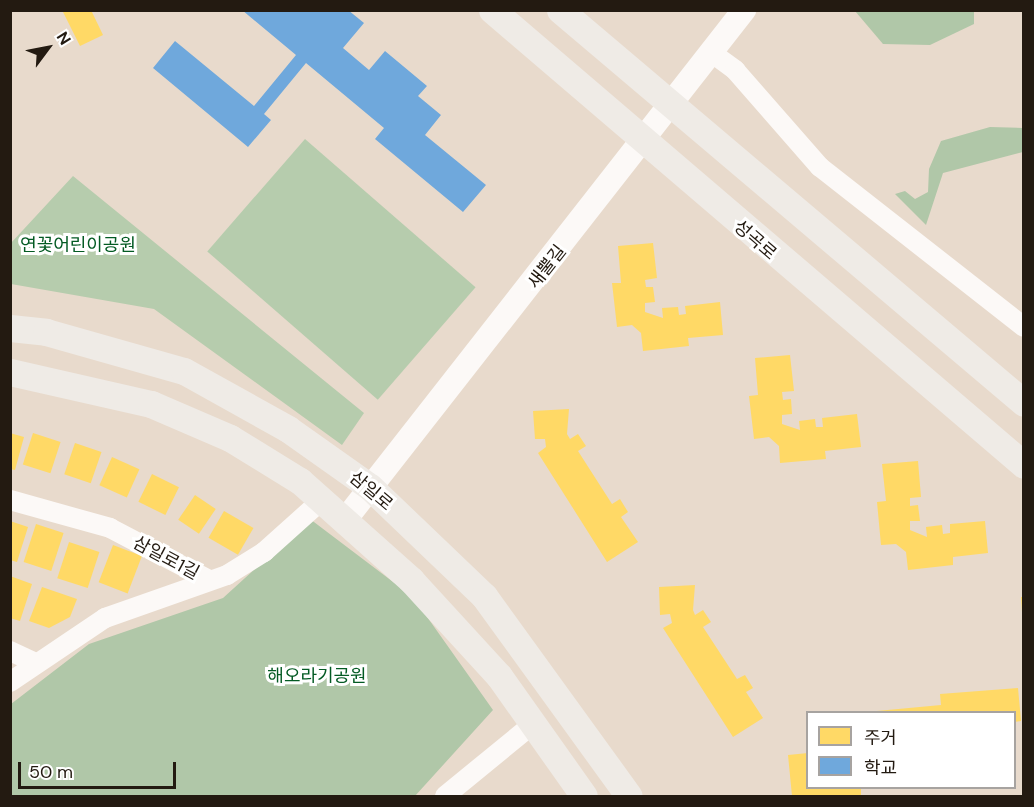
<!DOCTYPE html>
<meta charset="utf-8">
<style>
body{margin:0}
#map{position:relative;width:1034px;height:807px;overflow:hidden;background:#e8dacc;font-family:"DM Sans","Noto Sans KR",sans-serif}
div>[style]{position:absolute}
.green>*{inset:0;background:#b6ccad;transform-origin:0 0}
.forest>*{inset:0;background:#b0c7a8}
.homes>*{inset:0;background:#ffd966;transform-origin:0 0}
.schools>*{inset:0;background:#6fa8dc}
.minor>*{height:20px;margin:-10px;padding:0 10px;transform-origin:10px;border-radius:10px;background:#fcf9f7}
.tertiary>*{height:24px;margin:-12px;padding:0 12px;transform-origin:12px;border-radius:12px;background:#fcf9f7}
.secondary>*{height:27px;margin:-13.5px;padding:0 13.5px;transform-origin:13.5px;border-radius:13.5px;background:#efebe6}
span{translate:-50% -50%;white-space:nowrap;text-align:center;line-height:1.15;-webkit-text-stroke:6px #fff;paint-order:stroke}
.street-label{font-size:18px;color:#231a11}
.park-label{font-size:18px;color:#035a23}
.frame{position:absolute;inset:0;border:12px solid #231a11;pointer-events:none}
.legend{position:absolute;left:806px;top:711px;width:210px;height:78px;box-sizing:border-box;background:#fff;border:2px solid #a7a3a0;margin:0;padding:8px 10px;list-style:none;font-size:18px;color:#231a11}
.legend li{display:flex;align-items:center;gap:12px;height:30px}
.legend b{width:30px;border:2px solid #a7a3a0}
.north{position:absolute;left:18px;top:18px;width:60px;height:60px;-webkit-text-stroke:4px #fff;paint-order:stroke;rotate:58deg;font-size:16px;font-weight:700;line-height:24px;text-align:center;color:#231a11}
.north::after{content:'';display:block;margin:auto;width:21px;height:27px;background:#231a11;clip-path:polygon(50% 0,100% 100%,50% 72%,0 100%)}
.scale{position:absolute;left:18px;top:762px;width:158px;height:27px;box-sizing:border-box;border:3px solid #231a11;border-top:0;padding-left:8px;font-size:18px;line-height:21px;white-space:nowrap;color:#231a11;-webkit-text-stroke:4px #fff;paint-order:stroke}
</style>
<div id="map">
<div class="green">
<div style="left:305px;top:139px;width:226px;height:149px;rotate:41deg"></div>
<div style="clip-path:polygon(73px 176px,364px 413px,342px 445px,154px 309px,11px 284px,11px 243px)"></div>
</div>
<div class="forest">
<div style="clip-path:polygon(855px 11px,974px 11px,974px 24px,930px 45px,883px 44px)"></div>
<div style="clip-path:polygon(990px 127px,1023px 128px,1023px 152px,943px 173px,926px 225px,895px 194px,905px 191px,915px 199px,928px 192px,929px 169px,941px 141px)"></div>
<div style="clip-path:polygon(310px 519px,413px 597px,493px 710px,415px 796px,11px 796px,11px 704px,89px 644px,223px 598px)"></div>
</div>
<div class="homes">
<div style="clip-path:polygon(62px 10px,91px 10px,103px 35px,80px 46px)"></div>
<div style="clip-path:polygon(653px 243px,657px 278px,645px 280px,646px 287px,653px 287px,655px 302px,645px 303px,645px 312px,663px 318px,662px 308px,678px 307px,679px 315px,686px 314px,685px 306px,720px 302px,723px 335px,688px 338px,689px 346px,643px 351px,641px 333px,632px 325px,617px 327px,612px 283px,621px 283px,618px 246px)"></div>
<div style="clip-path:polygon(790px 355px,794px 391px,782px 392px,783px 400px,791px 399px,792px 414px,782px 415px,782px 424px,800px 430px,799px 421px,815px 419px,816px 427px,823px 427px,822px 418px,857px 414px,861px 447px,825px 451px,826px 459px,780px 463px,779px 446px,769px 437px,754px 439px,749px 396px,758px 395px,755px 358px)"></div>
<div style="clip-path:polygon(569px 409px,567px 434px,570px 439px,578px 434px,586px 446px,578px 451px,612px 504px,620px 499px,628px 512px,621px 517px,638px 542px,607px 562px,538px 453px,546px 447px,545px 439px,535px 439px,533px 411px)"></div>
<div style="clip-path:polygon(10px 433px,24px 437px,15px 470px,10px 469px)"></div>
<div style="left:33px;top:433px;width:29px;height:33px;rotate:18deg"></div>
<div style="left:75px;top:443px;width:28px;height:33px;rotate:19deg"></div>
<div style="left:112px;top:457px;width:30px;height:31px;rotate:24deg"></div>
<div style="clip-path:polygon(918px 461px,921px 497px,910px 498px,910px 506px,918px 505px,920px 521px,910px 521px,910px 530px,927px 537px,926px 527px,942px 525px,943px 534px,950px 533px,950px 524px,985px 521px,988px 553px,953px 557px,953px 565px,908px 570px,906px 552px,896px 544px,881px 545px,877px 502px,886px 501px,882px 464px)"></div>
<div style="left:152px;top:474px;width:30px;height:31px;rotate:26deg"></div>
<div style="left:195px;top:495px;width:25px;height:30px;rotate:34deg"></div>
<div style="left:224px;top:511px;width:34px;height:31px;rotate:30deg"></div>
<div style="clip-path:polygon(10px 521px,28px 527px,17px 562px,10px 560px)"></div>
<div style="left:36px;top:524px;width:29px;height:40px;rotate:18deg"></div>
<div style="left:69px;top:542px;width:32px;height:38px;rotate:18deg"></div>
<div style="left:113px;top:545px;width:31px;height:40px;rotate:21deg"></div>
<div style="clip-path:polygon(10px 576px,32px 584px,20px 621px,10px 618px)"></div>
<div style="clip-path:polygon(695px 585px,693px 610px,695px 615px,703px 610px,711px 622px,703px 627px,737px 679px,745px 675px,753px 688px,746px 692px,763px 718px,733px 737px,663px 628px,672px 623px,670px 614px,660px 615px,659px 587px)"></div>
<div style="clip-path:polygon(42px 587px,77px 599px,70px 617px,49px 628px,29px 621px)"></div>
<div style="clip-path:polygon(1021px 597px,1024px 597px,1024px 612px,1022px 612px)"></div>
<div style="clip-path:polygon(1018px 688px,1021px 721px,1014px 722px,1014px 712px,866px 712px,941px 705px,940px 694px)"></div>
<div style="clip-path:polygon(808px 753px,808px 788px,861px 788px,861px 796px,792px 796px,788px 755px)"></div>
</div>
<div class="schools">
<div style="clip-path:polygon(242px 10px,348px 10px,364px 23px,343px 48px,369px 70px,385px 51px,427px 86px,418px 96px,441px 115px,425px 135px,486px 185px,463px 212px,375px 139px,384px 128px,306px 63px,264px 114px,271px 120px,248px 147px,153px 68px,175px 41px,254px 106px,296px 55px)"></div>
</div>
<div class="minor">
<div style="left:712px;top:53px;width:29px;rotate:36deg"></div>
<div style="left:735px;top:70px;width:129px;rotate:48.8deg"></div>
<div style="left:820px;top:167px;width:259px;rotate:38.1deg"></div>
<div style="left:10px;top:500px;width:104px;rotate:15.6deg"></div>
<div style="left:110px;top:528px;width:110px;rotate:27.7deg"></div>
<div style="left:10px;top:651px;width:26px;rotate:25deg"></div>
<div style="left:10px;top:682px;width:115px;rotate:-34deg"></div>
<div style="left:105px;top:618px;width:129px;rotate:-19.4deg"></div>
<div style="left:227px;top:575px;width:44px;rotate:-31.9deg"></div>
<div style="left:264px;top:552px;width:79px;rotate:-41.9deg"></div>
<div style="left:445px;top:796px;width:114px;rotate:-39.3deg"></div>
</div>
<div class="tertiary">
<div style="left:345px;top:520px;width:648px;rotate:-51.96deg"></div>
</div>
<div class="secondary">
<div style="left:492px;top:10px;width:700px;rotate:40.54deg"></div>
<div style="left:560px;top:10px;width:608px;rotate:40.26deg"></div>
<div style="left:10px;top:328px;width:36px;rotate:6deg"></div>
<div style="left:46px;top:332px;width:143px;rotate:15.8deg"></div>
<div style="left:184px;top:371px;width:119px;rotate:29.1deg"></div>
<div style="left:288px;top:429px;width:100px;rotate:35.3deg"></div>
<div style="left:370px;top:487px;width:158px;rotate:43.7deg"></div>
<div style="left:484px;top:596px;width:247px;rotate:54.1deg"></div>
<div style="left:10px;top:372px;width:145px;rotate:12.8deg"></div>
<div style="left:151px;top:404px;width:86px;rotate:23.3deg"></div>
<div style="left:230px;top:438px;width:82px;rotate:31.6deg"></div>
<div style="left:300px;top:481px;width:149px;rotate:41.7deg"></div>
<div style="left:411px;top:580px;width:130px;rotate:47.5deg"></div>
<div style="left:499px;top:676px;width:147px;rotate:54.7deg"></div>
</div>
<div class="street-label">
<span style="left:755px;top:240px;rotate:41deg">성곡로</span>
<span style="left:547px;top:267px;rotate:-52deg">새뿔길</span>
<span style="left:371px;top:491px;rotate:40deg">삼일로</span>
<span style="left:166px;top:558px;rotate:28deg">삼일로1길</span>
</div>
<div class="park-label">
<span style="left:78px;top:245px">연꽃어린이공원</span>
<span style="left:317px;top:676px">해오라기공원</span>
</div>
<div class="frame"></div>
<ul class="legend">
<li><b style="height:16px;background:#ffd966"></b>주거</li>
<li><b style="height:16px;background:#6fa8dc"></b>학교</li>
</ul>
<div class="north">N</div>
<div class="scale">50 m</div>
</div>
